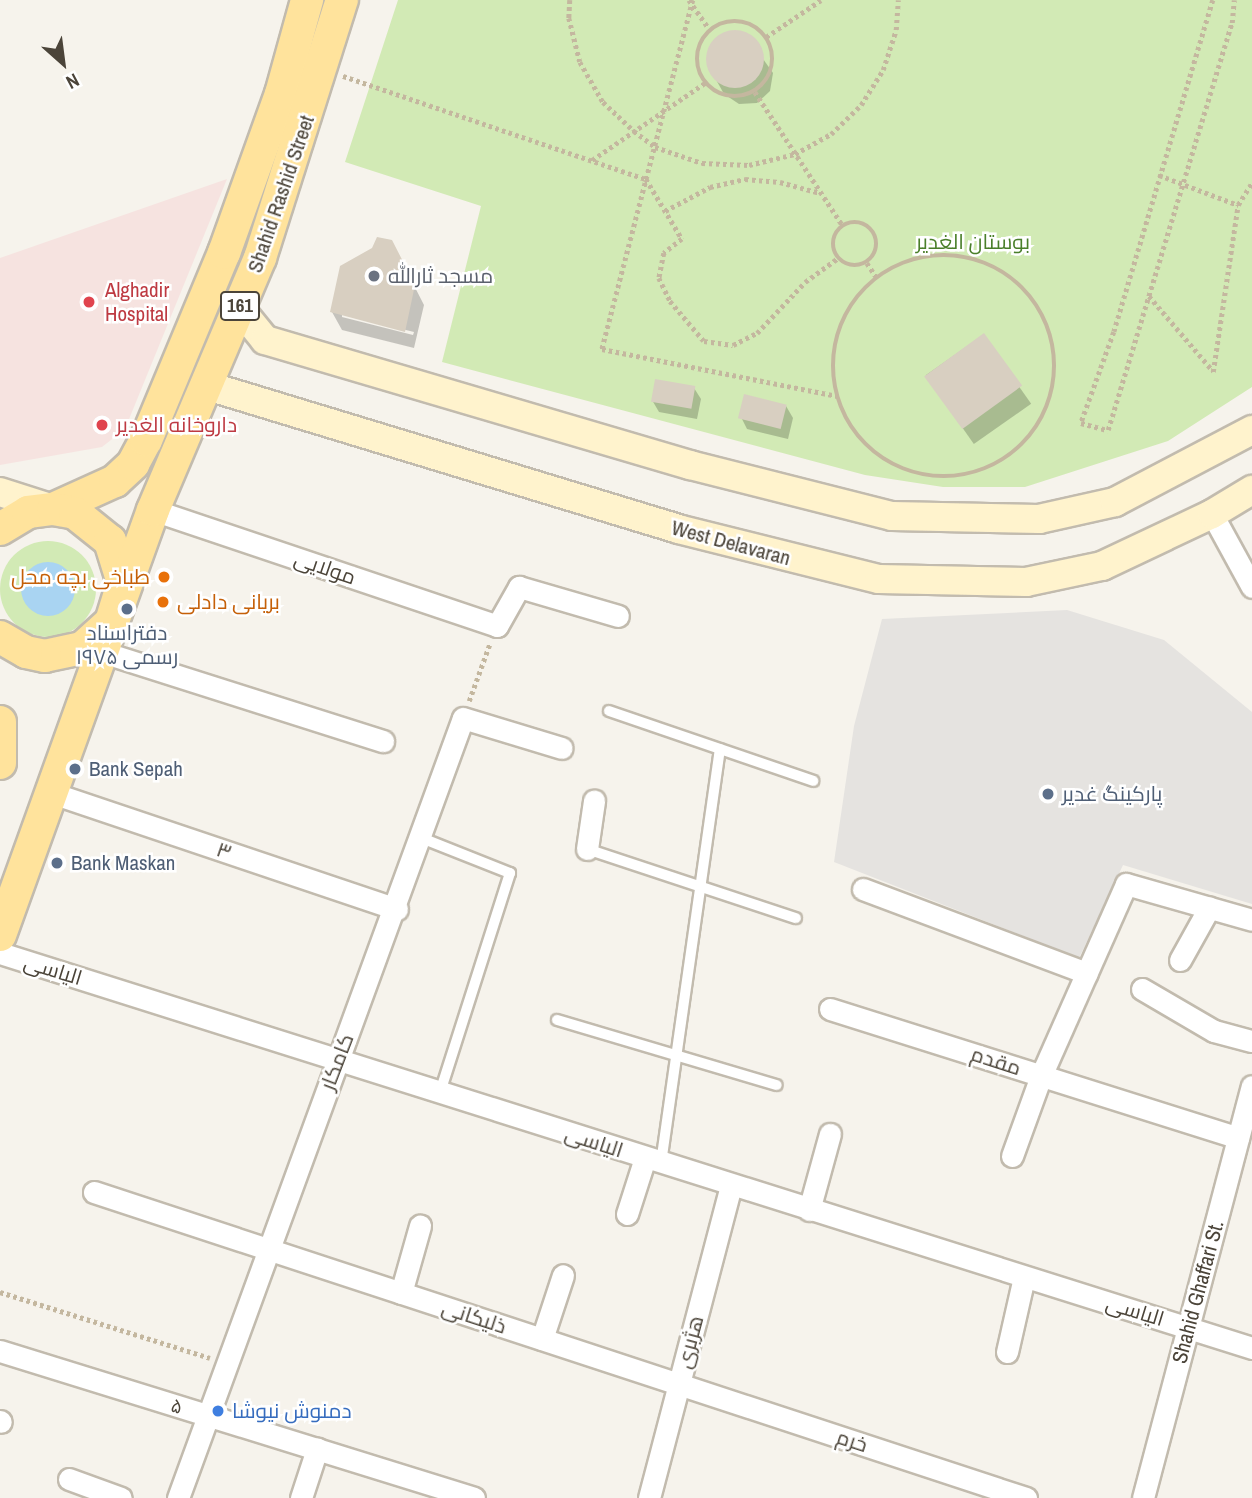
<!DOCTYPE html>
<meta charset="utf-8">
<style>
body{margin:0}
#map{position:relative;width:1252px;height:1498px;overflow:hidden;background:#f6f3ec;font-family:"Archivo Narrow",Cairo,sans-serif}
div>[style]{position:absolute}
.medical>*{inset:0;background:#f6e3e0}
.green>*{inset:0;background:#d2eab5}
.round{border-radius:50%}
.parking>*{inset:0;background:#e5e3e0}
.water>*{inset:0;background:#a9d4f2}
.shadow>*{inset:0;background:#0003;transform-origin:0 0}
.building>*{inset:0;background:#d8cfc1;transform-origin:0 0}
.path>*{height:4.5px;margin-top:-2.25px;transform-origin:0;background:repeating-linear-gradient(90deg,#c4b79f 0 3.5px,transparent 0 7px)}
.path>.ring{margin:-2.25px;padding:0;box-sizing:content-box;background:none;border:4.5px solid #c4b79f;border-radius:50%}
.roads{filter:drop-shadow(2px 0 #c2bbae) drop-shadow(-2px 0 #c2bbae) drop-shadow(0 2px #c2bbae) drop-shadow(0 -2px #c2bbae)}
.lane>*{height:10px;margin:-5px;padding:0 5px;transform-origin:5px;border-radius:5px;background:#fff}
.street>*{height:21px;margin:-10.5px;padding:0 10.5px;transform-origin:10.5px;border-radius:10.5px;background:#fff}
.secondary>*{height:28px;margin:-14px;padding:0 14px;transform-origin:14px;border-radius:14px;background:#fff3cd}
.primary>*{height:32px;margin:-16px;padding:0 16px;transform-origin:16px;border-radius:16px;background:#ffe39c}
.dots>*{width:19px;height:19px;translate:-50% -50%;box-sizing:border-box;border:4px solid #fff;border-radius:50%}
span{translate:-50% -50%;white-space:nowrap;text-align:center;line-height:1.15;-webkit-text-stroke:5px #fff;paint-order:stroke}
.shield-label span{padding:2px 5px;background:#fff;border:2px solid;border-radius:5px;-webkit-text-stroke-width:0}
.shield-label{font-size:19px;color:#4b4439;font-weight:700}
.street-label{font-size:21px;color:#4b4439}
.park-label{font-size:21px;color:#4a7f2a}
.worship-label{font-size:21px;color:#5b616d}
.left{translate:0 -50%;text-align:left}
.health-label{font-size:21px;color:#be3a42}
.food-label{font-size:21px;color:#c56008}
.right{translate:-100% -50%;text-align:right}
.service-label{font-size:21px;color:#4e5e75}
.shop-label{font-size:21px;color:#366cbe}
.north{position:absolute;left:28px;top:28px;width:70px;height:70px;-webkit-text-stroke:5px #fff;paint-order:stroke;rotate:152deg;font-size:19px;font-weight:700;line-height:28px;text-align:center;color:#4b4439}
.north::after{content:'';display:block;margin:auto;width:24px;height:32px;background:#4b4439;clip-path:polygon(50% 0,100% 100%,50% 72%,0 100%)}
</style>
<div id="map">
<div class="medical">
<div style="clip-path:polygon(227px 179px,125px 429px,102px 447px,0 465px,0 258px)"></div>
</div>
<div class="green">
<div style="clip-path:polygon(398px 0,1252px 0,1252px 387px,1168px 441px,1025px 487px,943px 487px,865px 475px,442px 362px,481px 206px,345px 162px)"></div>
<div class="round" style="left:0;top:541px;width:96px;height:96px"></div>
</div>
<div class="parking">
<div style="clip-path:polygon(1067px 610px,1164px 640px,1252px 712px,1252px 904px,1123px 865px,1079px 958px,834px 862px,854px 726px,882px 619px)"></div>
</div>
<div class="water">
<div class="round" style="left:21px;top:562px;width:54px;height:54px"></div>
</div>
<div class="shadow">
<div style="clip-path:polygon(746px 35px,773px 73px,770px 91px,757px 103px,739px 104px,724px 94px,714px 76px,710px 50px,720px 37px)"></div>
<div style="clip-path:polygon(evenodd,373px 249px,401px 260px,424px 305px,414px 348px,342px 330px,332px 312px,373px 249px,342px 314px,414px 332px,413px 335px,342px 317px,342px 314px)"></div>
<div style="left:983px;top:335px;width:84px;height:70px;rotate:55deg"></div>
<div style="clip-path:polygon(694px 388px,701px 399px,697px 419px,659px 412px,652px 400px)"></div>
<div style="clip-path:polygon(786px 406px,793px 418px,788px 439px,747px 429px,741px 417px)"></div>
</div>
<div class="building">
<div class="round" style="left:706px;top:30px;width:58px;height:58px"></div>
<div style="clip-path:polygon(377px 237px,392px 240px,415px 285px,405px 332px,330px 312px,340px 266px,372px 248px)"></div>
<div style="left:984px;top:333px;width:65px;height:74px;rotate:54deg"></div>
<div style="left:655px;top:379px;width:41px;height:23px;rotate:10deg"></div>
<div style="left:744px;top:394px;width:44px;height:25px;rotate:14deg"></div>
</div>
<div class="path">
<div style="left:570px;top:0;width:18px;rotate:93deg"></div>
<div style="left:569px;top:18px;width:45px;rotate:76deg"></div>
<div style="left:580px;top:62px;width:46px;rotate:60.1deg"></div>
<div style="left:603px;top:102px;width:42px;rotate:43.1deg"></div>
<div style="left:634px;top:131px;width:26px;rotate:37deg"></div>
<div style="left:655px;top:147px;width:50px;rotate:18.8deg"></div>
<div style="left:702px;top:163px;width:47px;rotate:2.4deg"></div>
<div style="left:749px;top:165px;width:47px;rotate:-13.4deg"></div>
<div style="left:795px;top:154px;width:41px;rotate:-29.1deg"></div>
<div style="left:831px;top:134px;width:42px;rotate:-44deg"></div>
<div style="left:861px;top:105px;width:41px;rotate:-57.8deg"></div>
<div style="left:883px;top:70px;width:42px;rotate:-72deg"></div>
<div style="left:896px;top:30px;width:30px;rotate:-86deg"></div>
<div style="left:689px;top:0;width:37px;rotate:55deg"></div>
<div style="left:693px;top:0;width:361px;rotate:104.6deg"></div>
<div style="left:602px;top:349px;width:240px;rotate:11.3deg"></div>
<div style="left:1213px;top:0;width:346px;rotate:106.6deg"></div>
<div style="left:1114px;top:332px;width:97px;rotate:109.9deg"></div>
<div style="left:1081px;top:423px;width:28px;rotate:15deg"></div>
<div style="left:1108px;top:430px;width:425px;rotate:-73.1deg"></div>
<div style="left:1232px;top:23px;width:23px;rotate:-85deg"></div>
<div class="ring" style="left:697px;top:21px;width:71.5px;height:71.5px"></div>
<div style="left:766px;top:37px;width:66px;rotate:-33.9deg"></div>
<div style="left:343px;top:76px;width:320px;rotate:18.8deg"></div>
<div style="left:646px;top:179px;width:70px;rotate:59deg"></div>
<div style="left:682px;top:239px;width:23px;rotate:142deg"></div>
<div style="left:664px;top:253px;width:25px;rotate:101deg"></div>
<div style="left:659px;top:278px;width:25px;rotate:64deg"></div>
<div style="left:670px;top:301px;width:52px;rotate:49.6deg"></div>
<div style="left:704px;top:341px;width:29px;rotate:8deg"></div>
<div style="left:733px;top:345px;width:27px;rotate:-27deg"></div>
<div style="left:757px;top:333px;width:70px;rotate:-46.7deg"></div>
<div style="left:805px;top:282px;width:41px;rotate:-36deg"></div>
<div style="left:755px;top:92px;width:160px;rotate:56.7deg"></div>
<div style="left:592px;top:160px;width:137px;rotate:-34.3deg"></div>
<div style="left:1159px;top:175px;width:85px;rotate:20.8deg"></div>
<div style="left:665px;top:211px;width:51px;rotate:-28.1deg"></div>
<div style="left:710px;top:187px;width:36px;rotate:-13deg"></div>
<div style="left:745px;top:179px;width:35px;rotate:5deg"></div>
<div style="left:780px;top:182px;width:41px;rotate:15.4deg"></div>
<div class="ring" style="left:833px;top:222px;width:39.5px;height:39.5px"></div>
<div class="ring" style="left:833px;top:255px;width:217.5px;height:217.5px"></div>
<div style="left:867px;top:263px;width:18px;rotate:56deg"></div>
<div style="left:1149px;top:296px;width:99px;rotate:49.5deg"></div>
<div style="left:1213px;top:372px;width:169px;rotate:-81.5deg"></div>
<div style="left:1238px;top:205px;width:26px;rotate:-58deg"></div>
<div style="left:469px;top:701px;width:62px;rotate:-70.1deg"></div>
<div style="left:0;top:1292px;width:220px;rotate:17.4deg"></div>
</div>
<div class="roads">
<div class="lane">
<div style="left:609px;top:711px;width:216px;rotate:18.9deg"></div>
<div style="left:419px;top:837px;width:98px;rotate:21.6deg"></div>
<div style="left:510px;top:873px;width:231px;rotate:107.7deg"></div>
<div style="left:587px;top:849px;width:220px;rotate:18.3deg"></div>
<div style="left:557px;top:1020px;width:229px;rotate:16.5deg"></div>
<div style="left:661px;top:1163px;width:418px;rotate:-81.9deg"></div>
</div>
<div class="street">
<div style="left:153px;top:510px;width:363px;rotate:18.6deg"></div>
<div style="left:497px;top:626px;width:45px;rotate:-60.6deg"></div>
<div style="left:519px;top:587px;width:103px;rotate:16.3deg"></div>
<div style="left:1212px;top:514px;width:83px;rotate:61.3deg"></div>
<div style="left:102px;top:652px;width:295px;rotate:17.6deg"></div>
<div style="left:52px;top:793px;width:364px;rotate:18.6deg"></div>
<div style="left:587px;top:849px;width:49px;rotate:-81.7deg"></div>
<div style="left:863px;top:889px;width:239px;rotate:20.6deg"></div>
<div style="left:0;top:953px;width:1313px;rotate:17.51deg"></div>
<div style="left:1180px;top:960px;width:60px;rotate:-60.9deg"></div>
<div style="left:1142px;top:989px;width:83px;rotate:30.3deg"></div>
<div style="left:1214px;top:1031px;width:39px;rotate:15deg"></div>
<div style="left:830px;top:1009px;width:428px;rotate:17.5deg"></div>
<div style="left:1012px;top:1156px;width:85px;rotate:-70.1deg"></div>
<div style="left:1041px;top:1076px;width:210px;rotate:-66.1deg"></div>
<div style="left:1126px;top:884px;width:131px;rotate:15.9deg"></div>
<div style="left:94px;top:1192px;width:981px;rotate:18.18deg"></div>
<div style="left:809px;top:1210px;width:79px;rotate:-74.6deg"></div>
<div style="left:627px;top:1214px;width:59px;rotate:-72.2deg"></div>
<div style="left:401px;top:1293px;width:70px;rotate:-74.2deg"></div>
<div style="left:542px;top:1339px;width:67px;rotate:-71.8deg"></div>
<div style="left:0;top:1351px;width:496px;rotate:17.2deg"></div>
<div style="left:1007px;top:1352px;width:77px;rotate:-77.2deg"></div>
<div style="left:0;top:1421px;width:1px;rotate:45deg"></div>
<div style="left:69px;top:1479px;width:55px;rotate:20.1deg"></div>
<div style="left:178px;top:1498px;width:830px;rotate:-69.93deg"></div>
<div style="left:463px;top:718px;width:103px;rotate:16.9deg"></div>
<div style="left:301px;top:1498px;width:52px;rotate:-71.9deg"></div>
<div style="left:649px;top:1498px;width:323px;rotate:-75.3deg"></div>
<div style="left:1143px;top:1498px;width:426px;rotate:-75.2deg"></div>
</div>
<div class="secondary">
<div style="left:239px;top:308px;width:41px;rotate:50.9deg"></div>
<div style="left:265px;top:340px;width:443px;rotate:16.4deg"></div>
<div style="left:690px;top:465px;width:208px;rotate:14.2deg"></div>
<div style="left:892px;top:516px;width:147px;rotate:1.2deg"></div>
<div style="left:1039px;top:519px;width:78px;rotate:-12.6deg"></div>
<div style="left:1115px;top:502px;width:155px;rotate:-27.7deg"></div>
<div style="left:208px;top:386px;width:491px;rotate:16.9deg"></div>
<div style="left:678px;top:529px;width:207px;rotate:14deg"></div>
<div style="left:879px;top:579px;width:147px;rotate:1.2deg"></div>
<div style="left:1026px;top:582px;width:78px;rotate:-11.9deg"></div>
<div style="left:1102px;top:566px;width:122px;rotate:-25.3deg"></div>
<div style="left:1212px;top:514px;width:47px;rotate:-31deg"></div>
<div style="left:0;top:492px;width:56px;rotate:17.8deg"></div>
</div>
<div class="primary">
<div style="left:53px;top:509px;width:68px;rotate:-24.3deg"></div>
<div style="left:115px;top:481px;width:25px;rotate:-43deg"></div>
<div style="left:133px;top:464px;width:27px;rotate:-62deg"></div>
<div style="left:146px;top:440px;width:203px;rotate:-67.4deg"></div>
<div style="left:224px;top:253px;width:169px;rotate:-70.3deg"></div>
<div style="left:281px;top:94px;width:98px;rotate:-74.5deg"></div>
<div style="left:0;top:529px;width:33px;rotate:-31deg"></div>
<div style="left:28px;top:512px;width:25px;rotate:-7deg"></div>
<div style="left:53px;top:509px;width:22px;rotate:10deg"></div>
<div style="left:75px;top:513px;width:45px;rotate:38.7deg"></div>
<div style="left:110px;top:541px;width:44px;rotate:72.8deg"></div>
<div style="left:123px;top:583px;width:41px;rotate:107.1deg"></div>
<div style="left:111px;top:622px;width:39px;rotate:138deg"></div>
<div style="left:82px;top:648px;width:38px;rotate:168deg"></div>
<div style="left:45px;top:656px;width:19px;rotate:-168deg"></div>
<div style="left:26px;top:652px;width:30px;rotate:-150deg"></div>
<div style="left:0;top:722px;width:41px;rotate:90deg"></div>
<div style="left:0;top:935px;width:452px;rotate:-70.2deg"></div>
<div style="left:153px;top:510px;width:274px;rotate:-67deg"></div>
<div style="left:260px;top:258px;width:271px;rotate:-72.4deg"></div>
</div>
</div>
<div class="dots">
<div style="left:374px;top:276px;background:#6b7280"></div>
<div style="left:89px;top:302px;background:#e0444e"></div>
<div style="left:102px;top:425px;background:#e0444e"></div>
<div style="left:164px;top:577px;background:#e8710a"></div>
<div style="left:163px;top:602px;background:#e8710a"></div>
<div style="left:127px;top:609px;background:#5c6f8a"></div>
<div style="left:75px;top:769px;background:#5c6f8a"></div>
<div style="left:1048px;top:794px;background:#5c6f8a"></div>
<div style="left:57px;top:863px;background:#5c6f8a"></div>
<div style="left:218px;top:1411px;background:#3f7fe0"></div>
</div>
<div class="shield-label">
<span style="left:240px;top:306px">161</span>
</div>
<div class="street-label">
<span style="left:281px;top:194px;rotate:-71deg">Shahid Rashid Street</span>
<span style="left:731px;top:543px;rotate:15deg">West Delavaran</span>
<span style="left:325px;top:568px;rotate:19deg">مولایی</span>
<span style="left:224px;top:851px;rotate:19deg">۳</span>
<span style="left:53px;top:970px;rotate:17deg">الیاسی</span>
<span style="left:996px;top:1061px;rotate:18deg">مقدم</span>
<span style="left:337px;top:1062px;rotate:-69deg">کامکار</span>
<span style="left:594px;top:1142px;rotate:18deg">الیاسی</span>
<span style="left:1198px;top:1292px;rotate:-75deg">Shahid Ghaffari St.</span>
<span style="left:1135px;top:1311px;rotate:17deg">الیاسی</span>
<span style="left:474px;top:1317px;rotate:18deg">ذلیکانی</span>
<span style="left:690px;top:1342px;rotate:-75deg">هژبری</span>
<span style="left:177px;top:1406px;rotate:17deg">۵</span>
<span style="left:852px;top:1441px;rotate:18deg">خرم</span>
</div>
<div class="park-label">
<span style="left:973px;top:242px">بوستان الغدیر</span>
</div>
<div class="worship-label">
<span class="left" style="left:388px;top:276px">مسجد ثارالله</span>
</div>
<div class="health-label">
<span class="left" style="left:105px;top:302px">Alghadir<br>Hospital</span>
<span class="left" style="left:116px;top:425px">داروخانه الغدیر</span>
</div>
<div class="food-label">
<span class="right" style="left:150px;top:577px">طباخی بچه محل</span>
<span class="left" style="left:177px;top:602px">بریانی دادلی</span>
</div>
<div class="service-label">
<span style="left:127px;top:645px">دفتراسناد<br>رسمی ۱۹۷۵</span>
<span class="left" style="left:89px;top:769px">Bank Sepah</span>
<span class="left" style="left:1062px;top:794px">پارکینگ غدیر</span>
<span class="left" style="left:71px;top:863px">Bank Maskan</span>
</div>
<div class="shop-label">
<span class="left" style="left:232px;top:1411px">دمنوش نیوشا</span>
</div>
<div class="north">N</div>
</div>
